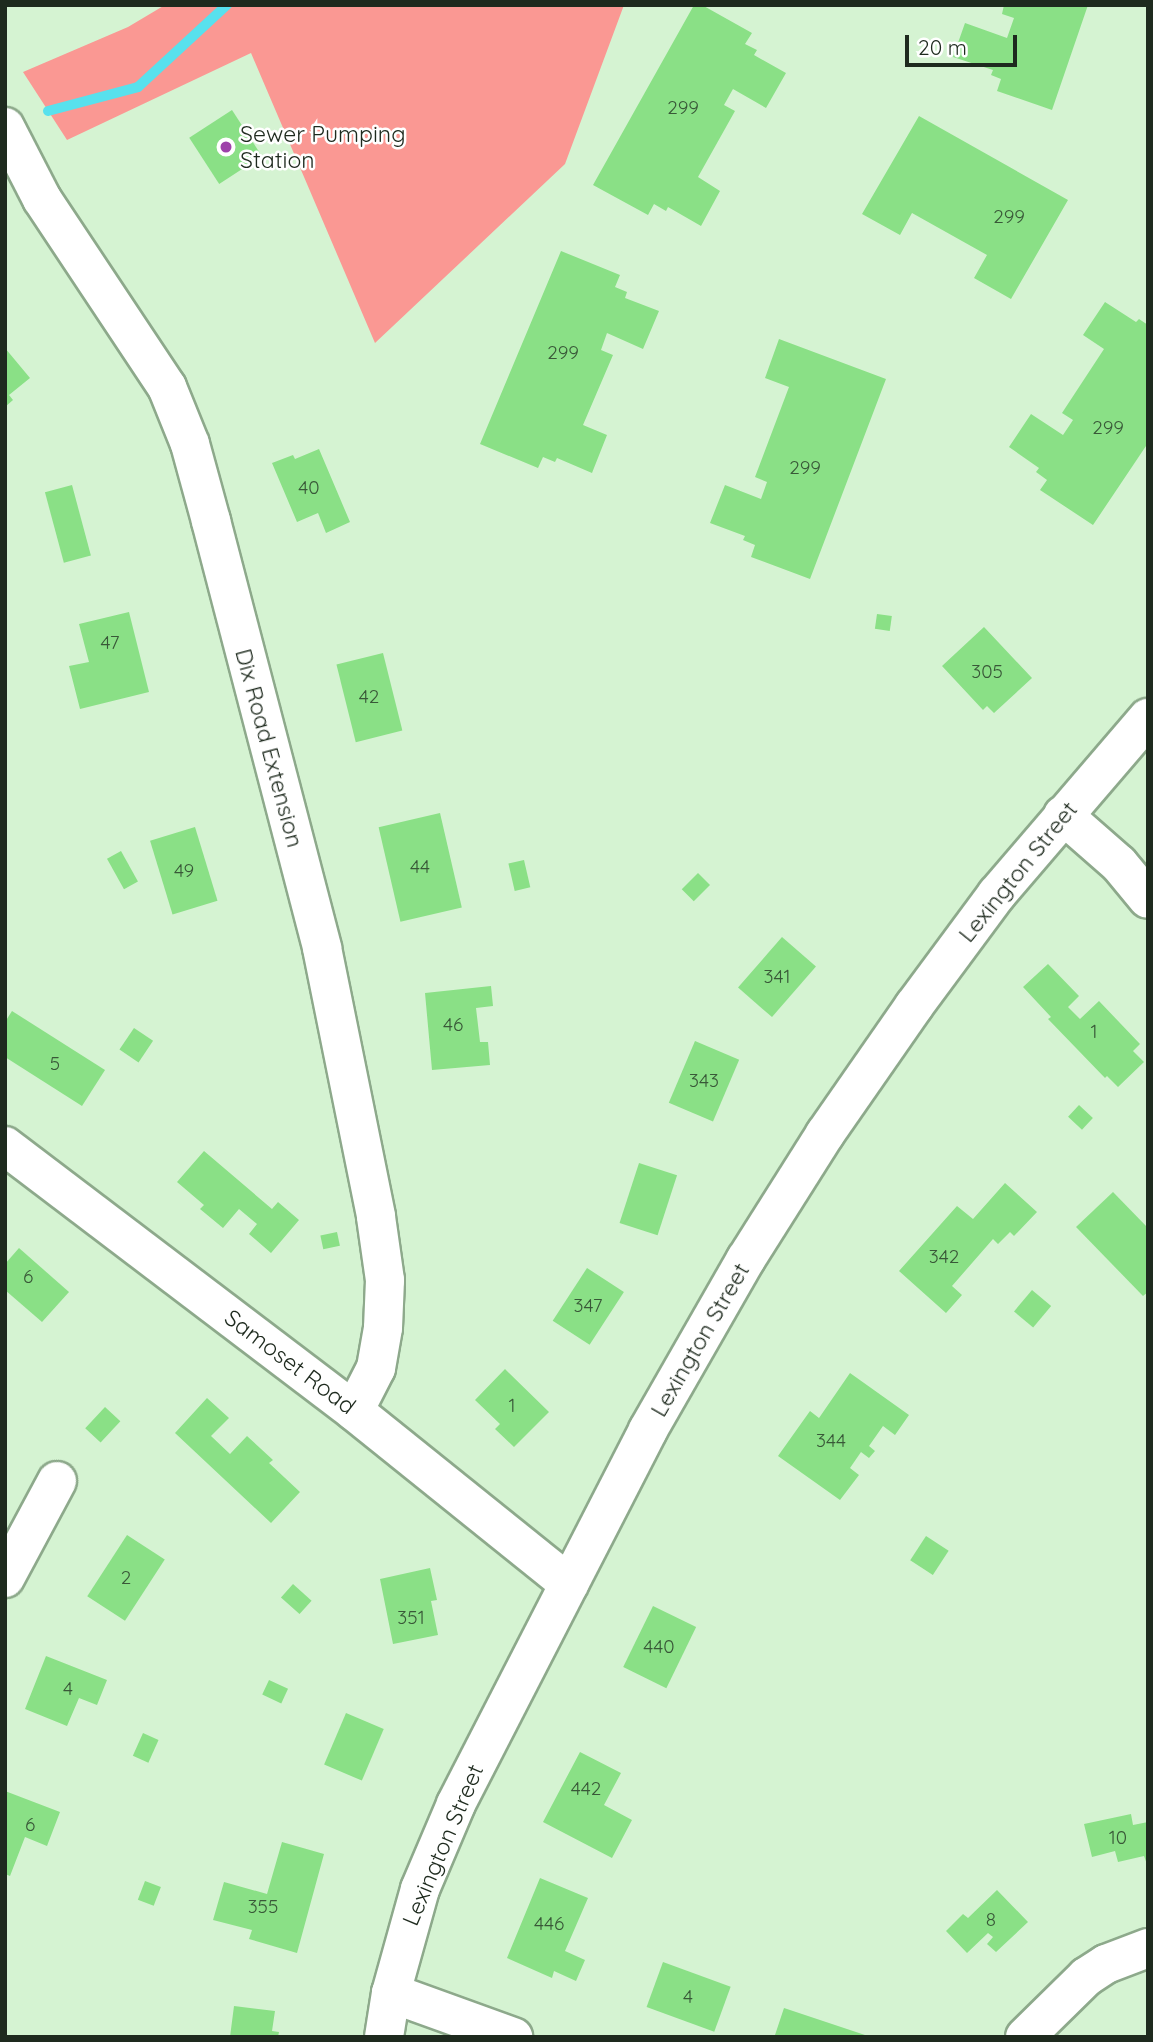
<!DOCTYPE html>
<style>
body{margin:0}
#map{position:relative;width:1153px;height:2042px;overflow:hidden;background:#d5f3d2;font-family:Quicksand,sans-serif}
div>[style]{position:absolute}
.forest>*{inset:0;background:#fa9893}
.stream>*{height:10px;margin:-5px;padding:0 5px;transform-origin:5px;border-radius:5px;background:#58e1ed}
.building>*{inset:0;background:#8ae086;transform-origin:0 0}
.roads{filter:drop-shadow(2px 0 #8da98b) drop-shadow(-2px 0 #8da98b) drop-shadow(0 2px #8da98b) drop-shadow(0 -2px #8da98b)}
.minor>*{height:38px;margin:-19px;padding:0 19px;transform-origin:19px;border-radius:19px;background:#fff}
.major>*{height:38px;margin:-19px;padding:0 19px;transform-origin:19px;border-radius:19px;background:#fff}
.dots>*{width:19px;height:19px;translate:-50% -50%;box-sizing:border-box;border:4px solid #fff;border-radius:50%}
span{translate:-50% -50%;white-space:nowrap;text-align:center;line-height:1.15;-webkit-text-stroke:5px #fff;paint-order:stroke}
.number-label{font-size:19px;color:#395838}
.number-label span{-webkit-text-stroke-width:0}
.poi-label{font-size:23px;color:#1e2a1e}
.left{translate:0 -50%;text-align:left}
.street-label{font-size:23px;color:#1e2a1e}
.frame{position:absolute;inset:0;border:7px solid #1e2a1e;pointer-events:none}
.scale{position:absolute;left:905px;top:35px;width:112px;height:32px;box-sizing:border-box;border:4px solid #1e2a1e;border-top:0;padding-left:9px;font-size:21px;line-height:24px;white-space:nowrap;color:#1e2a1e;-webkit-text-stroke:5px #fff;paint-order:stroke}
</style>
<div id="map">
<div class="forest">
<div style="clip-path:polygon(165px 5px,624px 5px,565px 164px,375px 343px,251px 53px,67px 140px,23px 72px,128px 27px)"></div>
</div>
<div class="stream">
<div style="left:48px;top:111px;width:93px;rotate:-14.9deg"></div>
<div style="left:138px;top:87px;width:121px;rotate:-42.7deg"></div>
</div>
<div class="building">
<div style="clip-path:polygon(694px 5px,702px 5px,752px 33px,745px 44px,757px 50px,754px 55px,786px 73px,766px 108px,733px 89px,724px 105px,735px 111px,698px 177px,720px 191px,701px 226px,668px 207px,666px 211px,654px 204px,648px 215px,593px 185px)"></div>
<div style="clip-path:polygon(1004px 5px,1088px 5px,1052px 110px,997px 91px,1001px 79px,991px 75px,993px 70px,953px 57px,965px 23px,1007px 38px,1014px 18px,1002px 14px)"></div>
<div style="left:232px;top:110px;width:55px;height:51px;rotate:57deg"></div>
<div style="clip-path:polygon(919px 116px,1068px 200px,1011px 299px,974px 278px,987px 255px,912px 213px,900px 235px,862px 214px)"></div>
<div style="clip-path:polygon(561px 251px,620px 275px,615px 287px,627px 292px,625px 298px,659px 311px,643px 349px,607px 333px,601px 350px,613px 355px,583px 425px,607px 435px,592px 473px,557px 458px,555px 462px,543px 457px,538px 468px,480px 444px)"></div>
<div style="clip-path:polygon(1105px 302px,1136px 322px,1139px 319px,1148px 325px,1148px 443px,1093px 525px,1040px 490px,1047px 480px,1036px 472px,1039px 468px,1009px 447px,1031px 414px,1063px 435px,1073px 420px,1062px 413px,1104px 349px,1083px 335px)"></div>
<div style="clip-path:polygon(779px 339px,886px 379px,810px 579px,751px 557px,755px 545px,743px 540px,745px 536px,710px 523px,725px 485px,761px 499px,767px 482px,755px 477px,789px 387px,765px 378px)"></div>
<div style="clip-path:polygon(5px 348px,30px 378px,9px 395px,13px 400px,5px 407px)"></div>
<div style="clip-path:polygon(319px 449px,350px 522px,326px 533px,318px 513px,297px 522px,272px 463px,293px 455px,295px 459px)"></div>
<div style="left:72px;top:485px;width:73px;height:28px;rotate:75deg"></div>
<div style="clip-path:polygon(129px 612px,149px 692px,80px 709px,69px 666px,89px 662px,79px 624px)"></div>
<div style="left:877px;top:614px;width:15px;height:15px;rotate:8deg"></div>
<div style="clip-path:polygon(984px 627px,1032px 678px,994px 713px,987px 706px,983px 710px,942px 666px)"></div>
<div style="left:383px;top:653px;width:80px;height:48px;rotate:76deg"></div>
<div style="left:440px;top:813px;width:97px;height:63px;rotate:77deg"></div>
<div style="left:195px;top:827px;width:77px;height:47px;rotate:73deg"></div>
<div style="left:121px;top:851px;width:35px;height:16px;rotate:61deg"></div>
<div style="left:524px;top:860px;width:28px;height:16px;rotate:77deg"></div>
<div style="left:698px;top:873px;width:17px;height:23px;rotate:45deg"></div>
<div style="left:782px;top:937px;width:45px;height:67px;rotate:41deg"></div>
<div style="clip-path:polygon(1048px 964px,1079px 996px,1068px 1007px,1080px 1019px,1099px 1001px,1140px 1044px,1133px 1051px,1144px 1062px,1118px 1087px,1107px 1076px,1105px 1078px,1048px 1019px,1051px 1017px,1023px 987px)"></div>
<div style="clip-path:polygon(491px 986px,493px 1006px,476px 1008px,480px 1042px,488px 1042px,490px 1065px,432px 1070px,425px 993px)"></div>
<div style="clip-path:polygon(12px 1011px,105px 1070px,82px 1106px,5px 1057px,5px 1022px)"></div>
<div style="left:134px;top:1028px;width:23px;height:26px;rotate:34deg"></div>
<div style="left:695px;top:1041px;width:48px;height:67px;rotate:23deg"></div>
<div style="left:1079px;top:1105px;width:19px;height:16px;rotate:43deg"></div>
<div style="clip-path:polygon(204px 1151px,272px 1209px,278px 1202px,299px 1220px,271px 1253px,249px 1234px,257px 1224px,239px 1209px,223px 1228px,200px 1209px,204px 1205px,177px 1182px)"></div>
<div style="left:639px;top:1163px;width:40px;height:63px;rotate:18deg"></div>
<div style="clip-path:polygon(1005px 1183px,1037px 1212px,1014px 1236px,1010px 1232px,998px 1244px,993px 1239px,952px 1286px,962px 1295px,946px 1313px,899px 1271px,957px 1206px,973px 1219px)"></div>
<div style="clip-path:polygon(1113px 1192px,1148px 1228px,1148px 1292px,1143px 1296px,1076px 1227px)"></div>
<div style="left:337px;top:1232px;width:14px;height:17px;rotate:78deg"></div>
<div style="clip-path:polygon(19px 1248px,69px 1292px,42px 1322px,5px 1290px,5px 1264px)"></div>
<div style="left:587px;top:1268px;width:44px;height:63px;rotate:33deg"></div>
<div style="left:1032px;top:1290px;width:25px;height:28px;rotate:40deg"></div>
<div style="clip-path:polygon(505px 1369px,549px 1412px,514px 1447px,495px 1429px,500px 1424px,475px 1400px)"></div>
<div style="clip-path:polygon(850px 1373px,909px 1415px,895px 1435px,883px 1426px,869px 1446px,875px 1451px,869px 1458px,861px 1452px,850px 1468px,859px 1475px,840px 1500px,778px 1456px,810px 1411px,819px 1418px)"></div>
<div style="clip-path:polygon(207px 1398px,229px 1418px,211px 1436px,230px 1454px,247px 1436px,273px 1460px,269px 1463px,300px 1492px,271px 1523px,175px 1433px)"></div>
<div style="left:105px;top:1407px;width:21px;height:29px;rotate:43deg"></div>
<div style="left:127px;top:1535px;width:45px;height:73px;rotate:33deg"></div>
<div style="left:926px;top:1536px;width:27px;height:29px;rotate:33deg"></div>
<div style="clip-path:polygon(430px 1568px,437px 1600px,431px 1601px,438px 1635px,393px 1644px,380px 1579px)"></div>
<div style="left:293px;top:1584px;width:25px;height:18px;rotate:42deg"></div>
<div style="left:653px;top:1606px;width:48px;height:68px;rotate:26deg"></div>
<div style="clip-path:polygon(46px 1656px,107px 1680px,97px 1705px,79px 1698px,67px 1726px,25px 1709px)"></div>
<div style="left:269px;top:1680px;width:21px;height:16px;rotate:25deg"></div>
<div style="left:346px;top:1713px;width:41px;height:56px;rotate:23deg"></div>
<div style="left:143px;top:1733px;width:17px;height:25px;rotate:24deg"></div>
<div style="clip-path:polygon(580px 1752px,621px 1773px,604px 1805px,632px 1820px,612px 1858px,543px 1822px)"></div>
<div style="clip-path:polygon(5px 1791px,60px 1812px,47px 1846px,25px 1837px,10px 1876px,5px 1874px)"></div>
<div style="clip-path:polygon(1131px 1814px,1133px 1825px,1148px 1822px,1148px 1867px,1144px 1856px,1118px 1862px,1115px 1851px,1092px 1857px,1084px 1824px)"></div>
<div style="clip-path:polygon(282px 1842px,324px 1854px,297px 1953px,249px 1939px,252px 1930px,213px 1920px,224px 1882px,267px 1894px)"></div>
<div style="clip-path:polygon(540px 1878px,588px 1898px,565px 1951px,585px 1960px,576px 1981px,554px 1971px,552px 1978px,507px 1958px)"></div>
<div style="left:145px;top:1881px;width:17px;height:20px;rotate:21deg"></div>
<div style="clip-path:polygon(997px 1890px,1028px 1922px,996px 1952px,987px 1944px,993px 1937px,988px 1933px,967px 1953px,946px 1931px,963px 1914px,968px 1918px)"></div>
<div style="left:663px;top:1962px;width:72px;height:48px;rotate:20deg"></div>
<div style="clip-path:polygon(234px 2006px,275px 2011px,272px 2031px,279px 2032px,278px 2037px,230px 2037px)"></div>
<div style="clip-path:polygon(784px 2008px,868px 2036px,867px 2037px,775px 2035px)"></div>
</div>
<div class="roads">
<div class="minor">
<div style="left:5px;top:127px;width:81px;rotate:62.8deg"></div>
<div style="left:42px;top:199px;width:226px;rotate:56.4deg"></div>
<div style="left:167px;top:387px;width:61px;rotate:68deg"></div>
<div style="left:190px;top:444px;width:80px;rotate:74.7deg"></div>
<div style="left:211px;top:521px;width:441px;rotate:75.4deg"></div>
<div style="left:322px;top:948px;width:274px;rotate:78.6deg"></div>
<div style="left:376px;top:1217px;width:64px;rotate:81.9deg"></div>
<div style="left:385px;top:1280px;width:48px;rotate:92.4deg"></div>
<div style="left:383px;top:1328px;width:41px;rotate:99.9deg"></div>
<div style="left:376px;top:1368px;width:48px;rotate:117.1deg"></div>
<div style="left:1063px;top:815px;width:74px;rotate:41.2deg"></div>
<div style="left:1119px;top:864px;width:45px;rotate:50.4deg"></div>
<div style="left:5px;top:1146px;width:438px;rotate:37.2deg"></div>
<div style="left:354px;top:1411px;width:276px;rotate:38.8deg"></div>
<div style="left:5px;top:1578px;width:110px;rotate:-61.8deg"></div>
<div style="left:391px;top:1993px;width:130px;rotate:19.8deg"></div>
<div style="left:1025px;top:2037px;width:86px;rotate:-44.5deg"></div>
<div style="left:1086px;top:1977px;width:24px;rotate:-33deg"></div>
<div style="left:1106px;top:1964px;width:45px;rotate:-20.9deg"></div>
</div>
<div class="major">
<div style="left:384px;top:2037px;width:45px;rotate:-81deg"></div>
<div style="left:391px;top:1993px;width:108px;rotate:-74.4deg"></div>
<div style="left:420px;top:1889px;width:92px;rotate:-67deg"></div>
<div style="left:456px;top:1804px;width:420px;rotate:-62.8deg"></div>
<div style="left:648px;top:1430px;width:197px;rotate:-60.2deg"></div>
<div style="left:746px;top:1259px;width:148px;rotate:-57.7deg"></div>
<div style="left:825px;top:1134px;width:156px;rotate:-55.2deg"></div>
<div style="left:914px;top:1006px;width:139px;rotate:-53.5deg"></div>
<div style="left:997px;top:894px;width:232px;rotate:-49.4deg"></div>
</div>
</div>
<div class="dots">
<div style="left:226px;top:147px;background:#9e41aa"></div>
</div>
<div class="number-label">
<span style="left:683px;top:108px">299</span>
<span style="left:1009px;top:217px">299</span>
<span style="left:563px;top:353px">299</span>
<span style="left:1108px;top:428px">299</span>
<span style="left:805px;top:468px">299</span>
<span style="left:309px;top:488px">40</span>
<span style="left:110px;top:643px">47</span>
<span style="left:987px;top:672px">305</span>
<span style="left:369px;top:697px">42</span>
<span style="left:420px;top:867px">44</span>
<span style="left:184px;top:871px">49</span>
<span style="left:777px;top:977px">341</span>
<span style="left:453px;top:1025px">46</span>
<span style="left:1094px;top:1032px">1</span>
<span style="left:55px;top:1064px">5</span>
<span style="left:704px;top:1081px">343</span>
<span style="left:944px;top:1257px">342</span>
<span style="left:28px;top:1277px">6</span>
<span style="left:588px;top:1306px">347</span>
<span style="left:512px;top:1406px">1</span>
<span style="left:831px;top:1441px">344</span>
<span style="left:126px;top:1578px">2</span>
<span style="left:411px;top:1618px">351</span>
<span style="left:659px;top:1647px">440</span>
<span style="left:68px;top:1689px">4</span>
<span style="left:586px;top:1789px">442</span>
<span style="left:30px;top:1825px">6</span>
<span style="left:1118px;top:1838px">10</span>
<span style="left:263px;top:1907px">355</span>
<span style="left:991px;top:1920px">8</span>
<span style="left:549px;top:1924px">446</span>
<span style="left:688px;top:1997px">4</span>
</div>
<div class="poi-label">
<span class="left" style="left:240px;top:147px">Sewer Pumping<br>Station</span>
</div>
<div class="street-label">
<span style="left:269px;top:748px;rotate:75deg">Dix Road Extension</span>
<span style="left:1018px;top:872px;rotate:-51deg">Lexington Street</span>
<span style="left:700px;top:1340px;rotate:-60deg">Lexington Street</span>
<span style="left:290px;top:1362px;rotate:37deg">Samoset Road</span>
<span style="left:443px;top:1845px;rotate:-67deg">Lexington Street</span>
</div>
<div class="frame"></div>
<div class="scale">20 m</div>
</div>
